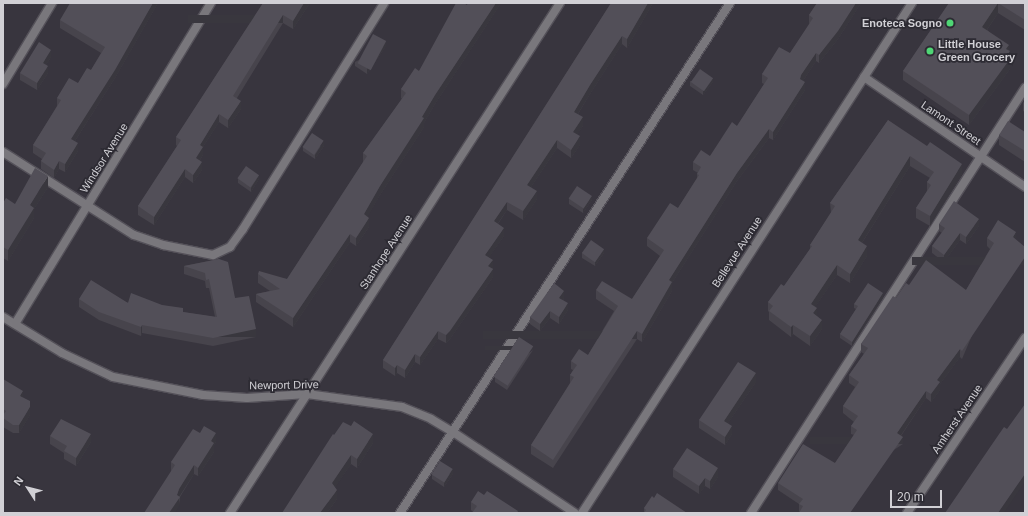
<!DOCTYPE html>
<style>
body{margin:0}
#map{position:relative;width:1028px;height:516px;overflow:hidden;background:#38353e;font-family:Helvetica,sans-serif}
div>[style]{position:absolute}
.roads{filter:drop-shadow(1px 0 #545159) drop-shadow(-1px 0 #545159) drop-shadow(0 1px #545159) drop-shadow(0 -1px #545159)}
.service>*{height:8px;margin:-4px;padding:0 4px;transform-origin:4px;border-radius:4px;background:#79777c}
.minor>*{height:8px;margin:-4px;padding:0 4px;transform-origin:4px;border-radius:4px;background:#79777c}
.tertiary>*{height:8px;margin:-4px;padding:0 4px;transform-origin:4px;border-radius:4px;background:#79777c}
.wall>*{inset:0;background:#47444c}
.shaded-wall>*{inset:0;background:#39373e;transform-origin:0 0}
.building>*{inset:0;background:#524f58;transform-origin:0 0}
.dots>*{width:11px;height:11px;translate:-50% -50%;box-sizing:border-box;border:2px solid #2d2b33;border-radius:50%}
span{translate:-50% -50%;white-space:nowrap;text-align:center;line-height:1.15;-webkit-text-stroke:3.5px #2d2b33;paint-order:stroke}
.poi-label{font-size:11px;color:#d1d0d5;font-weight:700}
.right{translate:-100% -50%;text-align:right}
.left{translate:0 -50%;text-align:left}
.street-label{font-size:11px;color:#d1d0d5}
.frame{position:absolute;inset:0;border:4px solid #d1d0d5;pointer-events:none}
.north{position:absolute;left:8px;top:468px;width:40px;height:40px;-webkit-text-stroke:3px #2d2b33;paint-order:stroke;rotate:306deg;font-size:11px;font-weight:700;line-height:16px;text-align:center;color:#d1d0d5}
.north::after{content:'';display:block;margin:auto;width:14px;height:18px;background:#d1d0d5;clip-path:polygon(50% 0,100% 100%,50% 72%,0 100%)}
.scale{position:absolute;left:890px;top:490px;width:52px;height:18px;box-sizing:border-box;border:2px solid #d1d0d5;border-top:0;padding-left:5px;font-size:12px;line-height:14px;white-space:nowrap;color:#d1d0d5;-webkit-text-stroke:3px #2d2b33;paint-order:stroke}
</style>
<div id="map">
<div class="roads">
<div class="service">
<div style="left:3px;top:84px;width:95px;rotate:-58.8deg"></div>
<div style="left:3px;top:152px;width:155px;rotate:32.4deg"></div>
<div style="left:134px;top:235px;width:31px;rotate:19deg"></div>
<div style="left:163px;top:245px;width:51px;rotate:11.3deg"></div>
<div style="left:213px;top:255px;width:19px;rotate:-25deg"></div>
<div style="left:230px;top:247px;width:22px;rotate:-54deg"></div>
<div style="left:243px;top:229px;width:266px;rotate:-58deg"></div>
<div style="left:400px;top:513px;width:607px;rotate:-57.09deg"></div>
<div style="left:751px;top:513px;width:506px;rotate:-57.19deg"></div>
</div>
<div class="minor">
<div style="left:864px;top:77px;width:195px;rotate:34.3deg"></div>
<div style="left:3px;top:317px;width:69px;rotate:31.4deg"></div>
<div style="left:62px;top:353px;width:56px;rotate:25.2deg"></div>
<div style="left:113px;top:377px;width:92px;rotate:11.3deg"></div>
<div style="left:203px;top:395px;width:44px;rotate:3.9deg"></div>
<div style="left:247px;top:398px;width:60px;rotate:-3.8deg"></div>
<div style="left:307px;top:394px;width:96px;rotate:7.8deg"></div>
<div style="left:402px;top:407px;width:31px;rotate:22deg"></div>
<div style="left:431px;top:419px;width:26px;rotate:31deg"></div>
<div style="left:453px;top:432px;width:146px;rotate:33.6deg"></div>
<div style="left:15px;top:324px;width:376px;rotate:-58.6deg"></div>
<div style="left:230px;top:513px;width:607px;rotate:-57.09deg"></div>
<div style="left:907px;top:513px;width:211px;rotate:-56deg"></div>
</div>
<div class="tertiary">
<div style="left:582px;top:513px;width:607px;rotate:-57.09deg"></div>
</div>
</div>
<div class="wall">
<div style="clip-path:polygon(158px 3px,115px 78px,75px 141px,78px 151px,65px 172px,59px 169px,54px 178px,41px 169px,41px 161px,42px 159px,33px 153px,33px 145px,57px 106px,57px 98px,78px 83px,91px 70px,101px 53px,60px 28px,60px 20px)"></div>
<div style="clip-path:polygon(263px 3px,310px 3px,293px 29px,283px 23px,237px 98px,241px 109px,228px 128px,219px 122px,203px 147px,203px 155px,200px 160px,202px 170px,193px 183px,185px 177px,154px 225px,138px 215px,138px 206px,177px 146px,176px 145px,176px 137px)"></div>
<div style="clip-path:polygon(468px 3px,501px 3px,435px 104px,424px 123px,424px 127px,380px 195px,367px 217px,369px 227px,356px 246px,350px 242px,293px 327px,256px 302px,256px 294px,270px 291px,258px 283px,258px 274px,287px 279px,363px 162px,363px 153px,402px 99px,401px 98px,401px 89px,419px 71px)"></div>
<div style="clip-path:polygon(611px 3px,653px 3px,627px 48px,622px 44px,590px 94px,578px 114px,583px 126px,577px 134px,580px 145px,571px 158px,557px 148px,531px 187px,537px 199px,523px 220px,507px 210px,498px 224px,504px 236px,489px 257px,493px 268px,493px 277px,450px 339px,446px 343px,438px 339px,420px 365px,415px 362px,405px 378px,397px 373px,395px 376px,383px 368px,383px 360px)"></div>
<div style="clip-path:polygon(817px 3px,861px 3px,838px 39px,819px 63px,816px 61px,803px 81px,805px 90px,773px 140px,769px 138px,737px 181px,672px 283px,672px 291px,642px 342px,637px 339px,553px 468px,531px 454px,531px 445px,570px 383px,570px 375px,573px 370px,571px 369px,571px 361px,588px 355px,614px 311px,596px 299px,596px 290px,632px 299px,660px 256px,647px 246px,647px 238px,678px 208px,697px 178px,697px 174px,698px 173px,693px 170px,693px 162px,710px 156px,737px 126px,764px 84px,762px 83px,762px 74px,790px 53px,810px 24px,809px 23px,809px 15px)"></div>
<div style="clip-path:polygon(949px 3px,1025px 3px,1025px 30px,998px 13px,987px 30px,1009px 51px,1010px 61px,1010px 69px,969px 125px,903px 80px,903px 71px)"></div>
<div style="clip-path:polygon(386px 46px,367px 74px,355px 66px,355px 62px)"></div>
<div style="clip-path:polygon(51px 57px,46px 65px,48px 73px,37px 90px,20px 80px,20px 73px)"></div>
<div style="clip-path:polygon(690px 81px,713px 82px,703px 95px,690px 86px)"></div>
<div style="clip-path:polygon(1025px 100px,1025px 112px,1023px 111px,1023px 103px)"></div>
<div style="clip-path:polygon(888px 120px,962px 174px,930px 226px,916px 218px,916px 208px,927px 191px,927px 182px,930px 178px,910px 166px,862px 243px,867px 256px,850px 283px,837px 275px,815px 307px,817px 316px,822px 329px,810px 346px,793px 334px,791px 337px,769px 320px,769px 312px,768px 311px,768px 302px,784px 286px,810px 249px,810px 245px,831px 213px,830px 203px)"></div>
<div style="clip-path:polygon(1025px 132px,1025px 162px,999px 145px,999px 135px)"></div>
<div style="clip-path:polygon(324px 146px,315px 159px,303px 151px,303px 147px)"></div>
<div style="clip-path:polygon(238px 179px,259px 179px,251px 192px,238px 183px)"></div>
<div style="clip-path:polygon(48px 187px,34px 209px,34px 218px,8px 261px,3px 258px,3px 203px,15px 204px)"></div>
<div style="clip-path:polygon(569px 199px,592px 200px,583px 213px,569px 204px)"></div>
<div style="clip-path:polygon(939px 224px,979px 226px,966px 244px,960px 240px,944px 262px,932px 253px,932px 246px,942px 233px,939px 231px)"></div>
<div style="clip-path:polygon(1016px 232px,962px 359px,960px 357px,940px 384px,940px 390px,931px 402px,926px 398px,901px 436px,903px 444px,799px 512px,799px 504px,778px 490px,778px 483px,835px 463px,854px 435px,851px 434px,851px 426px,854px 422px,843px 413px,843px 406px,855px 387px,849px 383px,849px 375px,864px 354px,861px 352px,861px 344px,896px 298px,909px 285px,966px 290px,990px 249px,987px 246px,987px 238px)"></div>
<div style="clip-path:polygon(582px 253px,604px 253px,595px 266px,582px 258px)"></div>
<div style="clip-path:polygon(219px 259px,235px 298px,256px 337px,213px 346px,142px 333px,141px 336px,99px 320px,79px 307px,79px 299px,162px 305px,183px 312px,215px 317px,209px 288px,206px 288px,205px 281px,184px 274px,184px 266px)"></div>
<div style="clip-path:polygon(564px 298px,563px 300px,568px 310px,559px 324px,550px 318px,540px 331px,530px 324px,530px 317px)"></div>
<div style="clip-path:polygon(883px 298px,852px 346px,840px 338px,840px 334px,856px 309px,854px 308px,854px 304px)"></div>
<div style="clip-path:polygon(533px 350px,507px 390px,495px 382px,495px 377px)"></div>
<div style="clip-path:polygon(3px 379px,23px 397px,30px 415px,19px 433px,13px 433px,3px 427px)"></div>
<div style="clip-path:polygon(756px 382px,728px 423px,732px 434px,725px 445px,699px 428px,699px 420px)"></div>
<div style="clip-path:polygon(200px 433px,216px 442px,214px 445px,214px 452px,198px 476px,194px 474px,180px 497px,180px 505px,171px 470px,171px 462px)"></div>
<div style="clip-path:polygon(334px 435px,373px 443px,357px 468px,351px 464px,335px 487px,337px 499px,327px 513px)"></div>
<div style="clip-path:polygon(50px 436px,91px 442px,76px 466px,64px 459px,64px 453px,50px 444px)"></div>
<div style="clip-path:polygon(673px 469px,718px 477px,710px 489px,705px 486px,699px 494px,673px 477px)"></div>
<div style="clip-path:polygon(453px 474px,444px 487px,432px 479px,432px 475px)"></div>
<div style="clip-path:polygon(484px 495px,518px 513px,473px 512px,471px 510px,471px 502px)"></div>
<div style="clip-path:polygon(654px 498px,687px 513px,644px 513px,644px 508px)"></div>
</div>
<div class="shaded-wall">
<div style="clip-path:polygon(153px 3px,158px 3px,115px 78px,71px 147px,71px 139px)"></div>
<div style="clip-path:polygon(304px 3px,310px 3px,293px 29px,293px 21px)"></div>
<div style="clip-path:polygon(496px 3px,501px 3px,435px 104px,424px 123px,424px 127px,380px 195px,364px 223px,364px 214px,380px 186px,435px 95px)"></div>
<div style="clip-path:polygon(648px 3px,653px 3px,627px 48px,627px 39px)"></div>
<div style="clip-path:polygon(856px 3px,861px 3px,838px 39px,819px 63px,819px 55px)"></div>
<div style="clip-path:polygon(998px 3px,998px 13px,982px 37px,982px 27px)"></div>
<div style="left:283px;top:15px;width:8px;height:95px;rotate:90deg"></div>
<div style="clip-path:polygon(622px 36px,622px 44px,590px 94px,574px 120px,574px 112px,590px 85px)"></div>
<div style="clip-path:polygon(386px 41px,386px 46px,367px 74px,367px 69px)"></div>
<div style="clip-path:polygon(1009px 45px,1009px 53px,1010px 51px,1010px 69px,969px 125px,969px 115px,1006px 49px)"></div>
<div style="clip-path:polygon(51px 50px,51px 57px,43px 70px,43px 63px)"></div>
<div style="clip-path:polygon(816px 53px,816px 61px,801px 84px,800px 79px,801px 75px)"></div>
<div style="clip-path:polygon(48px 66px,48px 73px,37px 90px,37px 83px)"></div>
<div style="clip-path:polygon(713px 78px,713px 82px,703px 95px,703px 91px)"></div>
<div style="clip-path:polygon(805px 82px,805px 90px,773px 140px,773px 132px)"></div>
<div style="clip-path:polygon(241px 101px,241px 109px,228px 128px,228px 120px)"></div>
<div style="clip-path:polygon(219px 114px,219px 122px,203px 147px,203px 155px,196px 166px,196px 158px,200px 145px)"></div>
<div style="clip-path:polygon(583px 117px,583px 126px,573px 140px,573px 132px)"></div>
<div style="clip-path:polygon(769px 129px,769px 138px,737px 181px,672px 283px,672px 291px,642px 342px,642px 334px,669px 280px,737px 173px)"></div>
<div style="clip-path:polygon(580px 136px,580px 145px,571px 158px,571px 150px)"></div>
<div style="clip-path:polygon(557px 140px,557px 148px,527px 193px,527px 185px)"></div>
<div style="clip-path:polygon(324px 141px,324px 146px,315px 159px,315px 155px)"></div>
<div style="clip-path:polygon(78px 143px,78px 151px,65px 172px,65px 164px)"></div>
<div style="clip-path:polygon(910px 156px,910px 166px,858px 249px,858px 240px)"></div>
<div style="clip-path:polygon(59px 161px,59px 169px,54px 178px,54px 170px)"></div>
<div style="clip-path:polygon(202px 162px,202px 170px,193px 183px,193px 175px)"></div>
<div style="clip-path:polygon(962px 164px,962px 174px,930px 226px,930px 216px)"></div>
<div style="clip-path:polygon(185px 169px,185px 177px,154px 225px,154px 217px)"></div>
<div style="clip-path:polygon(259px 175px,259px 179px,251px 192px,251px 188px)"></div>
<div style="clip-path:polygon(48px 176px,48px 187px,34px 209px,34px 218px,8px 261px,8px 250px,30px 205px)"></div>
<div style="clip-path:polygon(537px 191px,537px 199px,523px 220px,523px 211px)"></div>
<div style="clip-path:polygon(592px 196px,592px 200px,583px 213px,583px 209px)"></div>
<div style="clip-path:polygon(507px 202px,507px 210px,494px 229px,494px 221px)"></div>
<div style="clip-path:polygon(369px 218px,369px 227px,356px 246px,356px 238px)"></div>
<div style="clip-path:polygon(979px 219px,979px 226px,966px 244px,966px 237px)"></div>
<div style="clip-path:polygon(504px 228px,504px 236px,485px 263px,485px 255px)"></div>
<div style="clip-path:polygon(1016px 232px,1016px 240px,1013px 237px)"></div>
<div style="clip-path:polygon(960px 233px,960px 240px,944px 262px,944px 255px)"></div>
<div style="clip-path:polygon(350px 234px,350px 242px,293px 327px,293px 318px)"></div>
<div style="clip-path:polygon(867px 246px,867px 256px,850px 283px,850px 274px)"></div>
<div style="clip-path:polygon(604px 249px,604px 253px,595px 266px,595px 262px)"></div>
<div style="left:1025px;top:257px;width:8px;height:113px;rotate:90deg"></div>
<div style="clip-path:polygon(493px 260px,493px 268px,488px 274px,488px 266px)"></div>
<div style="clip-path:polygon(837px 265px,837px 275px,811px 313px,811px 304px)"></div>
<div style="clip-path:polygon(493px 269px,493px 277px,450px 339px,446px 343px,446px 335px)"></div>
<div style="clip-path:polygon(564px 291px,564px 298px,559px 305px,559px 298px)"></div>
<div style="clip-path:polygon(883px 293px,883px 298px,852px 346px,852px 342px)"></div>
<div style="clip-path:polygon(568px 303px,568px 310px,559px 324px,559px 317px)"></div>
<div style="clip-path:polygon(817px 308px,817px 317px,813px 313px)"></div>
<div style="clip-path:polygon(550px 311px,550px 318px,540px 331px,540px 324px)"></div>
<div style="clip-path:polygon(822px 320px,822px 329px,810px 346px,810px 336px)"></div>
<div style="clip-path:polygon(142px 325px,142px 333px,141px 336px,141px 327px)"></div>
<div style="clip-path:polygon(793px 325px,793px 334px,791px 337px,791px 327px)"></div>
<div style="left:256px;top:329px;width:8px;height:44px;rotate:90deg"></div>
<div style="clip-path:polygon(438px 331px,438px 339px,420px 365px,420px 357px)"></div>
<div style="left:637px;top:331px;width:8px;height:154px;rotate:90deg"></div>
<div style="left:533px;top:346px;width:4px;height:48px;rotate:90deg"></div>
<div style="clip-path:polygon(960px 349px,960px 357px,940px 384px,940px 390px,931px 402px,931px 394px,937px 380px)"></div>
<div style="clip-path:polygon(415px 354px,415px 362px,405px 378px,405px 370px)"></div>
<div style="clip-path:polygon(397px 365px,397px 373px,395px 376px,395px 368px)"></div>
<div style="clip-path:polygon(756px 373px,756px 382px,724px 429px,724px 421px)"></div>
<div style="clip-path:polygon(23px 391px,23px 399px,20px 396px)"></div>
<div style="clip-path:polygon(926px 391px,926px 398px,897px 441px,897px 433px)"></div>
<div style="clip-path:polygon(30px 407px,30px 415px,19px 433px,19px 425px)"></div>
<div style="clip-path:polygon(732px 426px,732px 434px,725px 445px,725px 437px)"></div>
<div style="clip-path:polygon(216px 433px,216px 442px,214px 445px,214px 452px,198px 476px,198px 468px,211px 441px)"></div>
<div style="clip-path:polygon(91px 434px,91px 442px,76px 466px,76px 458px)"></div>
<div style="clip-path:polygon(373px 434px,373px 443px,357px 468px,357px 459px)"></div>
<div style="left:903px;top:437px;width:7px;height:93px;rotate:90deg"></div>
<div style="clip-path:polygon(351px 455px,351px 464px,332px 492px,332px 483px)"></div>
<div style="clip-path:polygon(194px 465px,194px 474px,179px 497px,180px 505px,175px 513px,169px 513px,177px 495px,179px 489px)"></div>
<div style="clip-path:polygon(718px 468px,718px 477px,710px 489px,710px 481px)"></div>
<div style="clip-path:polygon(453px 469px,453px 474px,444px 487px,444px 483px)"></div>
<div style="clip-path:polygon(1025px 474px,1025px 482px,1018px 492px,1004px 513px,998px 513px,1018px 484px)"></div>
<div style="clip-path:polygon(705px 478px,705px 486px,699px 494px,699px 486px)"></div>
<div style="clip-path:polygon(337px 490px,337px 499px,327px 513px,320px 513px)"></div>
</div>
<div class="building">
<div style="clip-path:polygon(70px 3px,153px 3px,115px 70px,71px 139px,78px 143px,65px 164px,59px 161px,54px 170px,41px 161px,46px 153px,33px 145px,61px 100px,57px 98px,69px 78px,78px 83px,87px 68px,91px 70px,105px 47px,60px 20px)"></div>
<div style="clip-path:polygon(263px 3px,304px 3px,293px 21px,283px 15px,233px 96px,241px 101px,228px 120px,219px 114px,200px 145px,203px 147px,196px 158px,202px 162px,193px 175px,185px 169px,154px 217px,138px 206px,181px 140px,176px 137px)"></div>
<div style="clip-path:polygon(456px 3px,464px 3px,467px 5px,468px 3px,496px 3px,435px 95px,422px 117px,424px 118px,380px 186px,364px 214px,369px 218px,356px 238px,350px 234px,293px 318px,256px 294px,280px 289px,258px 274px,259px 271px,287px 279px,367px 156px,363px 153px,406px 93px,401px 89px,415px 68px,419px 71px)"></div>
<div style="clip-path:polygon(611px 3px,648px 3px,627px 39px,622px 36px,590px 85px,574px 112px,583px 117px,573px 132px,580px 136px,571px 150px,557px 140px,527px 185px,537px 191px,523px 211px,507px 202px,494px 221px,504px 228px,485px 255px,493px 260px,488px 266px,493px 269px,450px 331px,446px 335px,438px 331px,420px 357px,415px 354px,405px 370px,397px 365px,395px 368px,383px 360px)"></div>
<div style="clip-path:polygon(817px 3px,856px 3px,838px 31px,819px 55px,816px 53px,801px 75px,800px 79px,805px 82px,773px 132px,769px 129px,737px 173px,669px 280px,672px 282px,642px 334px,637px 331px,553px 460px,531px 445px,574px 377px,570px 375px,577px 365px,571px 361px,579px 349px,588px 355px,618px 306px,596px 290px,602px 281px,632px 299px,664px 250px,647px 238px,670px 203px,678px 208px,699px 175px,697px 174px,701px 167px,693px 162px,701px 150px,710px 156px,732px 122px,737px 126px,768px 78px,762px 74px,779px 47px,790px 53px,813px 18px,809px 15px)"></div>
<div style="clip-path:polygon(949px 3px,998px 3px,982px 27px,1009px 45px,1006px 49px,1010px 51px,1006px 57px,1010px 59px,969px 115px,903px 71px)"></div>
<div style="clip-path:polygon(998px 3px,1025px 3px,1025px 20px)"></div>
<div style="left:373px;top:34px;width:15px;height:33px;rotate:28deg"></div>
<div style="clip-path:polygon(39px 42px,51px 50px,43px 63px,48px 66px,37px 83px,20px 73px)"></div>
<div style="left:700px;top:69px;width:16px;height:16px;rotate:35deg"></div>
<div style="clip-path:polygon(888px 120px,927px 146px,930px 142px,962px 164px,930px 216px,916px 208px,931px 185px,927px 182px,934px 172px,910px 156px,858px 240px,867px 246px,850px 274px,837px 265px,811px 304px,817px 308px,813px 313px,822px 320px,810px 336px,793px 325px,791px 327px,769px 311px,773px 306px,768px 302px,781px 284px,784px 286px,812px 246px,810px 245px,835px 206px,830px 203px)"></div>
<div style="clip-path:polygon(1008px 121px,1025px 132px,1025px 151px,999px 135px)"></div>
<div style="left:312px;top:133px;width:14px;height:17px;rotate:34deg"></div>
<div style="left:246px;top:166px;width:16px;height:15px;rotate:35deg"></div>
<div style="clip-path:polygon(35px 168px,48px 176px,30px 205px,34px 208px,8px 250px,3px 247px,3px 203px,6px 198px,15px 204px)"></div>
<div style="left:577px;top:186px;width:18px;height:15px;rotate:34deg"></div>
<div style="clip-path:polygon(954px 201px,979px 219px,966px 237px,960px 233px,944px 255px,932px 246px,945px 228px,939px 224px)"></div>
<div style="clip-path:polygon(998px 220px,1016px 232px,1013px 237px,1025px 247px,1025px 257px,962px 351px,960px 349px,937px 380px,940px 382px,931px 394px,926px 391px,897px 433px,903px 437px,850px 513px,799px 513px,803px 506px,799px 504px,803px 499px,778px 483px,803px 444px,835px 463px,857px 430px,851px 426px,858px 416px,843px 406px,859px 382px,849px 375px,868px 348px,861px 344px,893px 296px,896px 298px,906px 283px,909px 285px,926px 260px,966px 290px,994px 243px,987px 238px)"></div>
<div style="left:591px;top:240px;width:16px;height:16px;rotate:35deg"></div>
<div style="clip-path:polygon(219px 259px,228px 262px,235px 298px,249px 296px,256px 329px,213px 338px,142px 325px,141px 327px,99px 312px,79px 299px,91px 280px,128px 303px,131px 293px,162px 305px,183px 308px,183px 312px,217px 317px,209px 279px,206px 280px,205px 273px,184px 266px)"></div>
<div style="clip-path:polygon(554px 283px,564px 291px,559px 298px,568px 303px,559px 317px,550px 311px,540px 324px,530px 317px)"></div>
<div style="clip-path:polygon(868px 283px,883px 293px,852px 342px,840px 334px,858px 306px,854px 304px)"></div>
<div style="left:519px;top:337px;width:17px;height:47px;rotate:33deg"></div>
<div style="clip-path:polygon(738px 362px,756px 373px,724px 421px,732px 426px,725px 437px,699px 420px)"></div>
<div style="clip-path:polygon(3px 379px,23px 391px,20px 396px,30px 401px,30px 407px,19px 425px,13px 425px,3px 418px,3px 415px,6px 411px,3px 409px)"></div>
<div style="clip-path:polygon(1025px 404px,1025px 474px,1018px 484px,998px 513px,945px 513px,1004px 427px,1007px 429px)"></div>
<div style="clip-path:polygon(61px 419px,91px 434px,76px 458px,64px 451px,67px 446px,50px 436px)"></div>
<div style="clip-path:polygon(354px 421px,373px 434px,357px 459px,351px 455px,332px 483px,337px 490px,320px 513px,282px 513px,333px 434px,334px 435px,343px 422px,351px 426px)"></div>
<div style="clip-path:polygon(204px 426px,216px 433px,211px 441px,214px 443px,198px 468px,194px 465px,179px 489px,177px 495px,180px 497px,169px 513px,144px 513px,175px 465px,171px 462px,193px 429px,200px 433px)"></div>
<div style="clip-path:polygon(687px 448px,718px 468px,710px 481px,705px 478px,699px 486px,673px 469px)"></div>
<div style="left:440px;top:461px;width:15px;height:16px;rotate:32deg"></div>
<div style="clip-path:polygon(478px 491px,484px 495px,487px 491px,518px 511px,517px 513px,472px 513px,477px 506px,471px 502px)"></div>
<div style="clip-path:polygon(657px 493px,687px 513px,644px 513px,646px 510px,644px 508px,652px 496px,654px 498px)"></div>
</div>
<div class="dots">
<div style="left:950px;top:23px;background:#4fd675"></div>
<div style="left:930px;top:51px;background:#4fd675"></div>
</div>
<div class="poi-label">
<span class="right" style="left:942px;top:23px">Enoteca Sogno</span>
<span class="left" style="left:938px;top:51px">Little House<br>Green Grocery</span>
</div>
<div class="street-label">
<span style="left:951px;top:123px;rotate:34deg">Lamont Street</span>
<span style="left:104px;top:158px;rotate:-58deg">Windsor Avenue</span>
<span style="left:386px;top:252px;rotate:-57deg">Stanhope Avenue</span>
<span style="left:737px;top:252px;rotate:-57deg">Bellevue Avenue</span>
<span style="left:284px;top:385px;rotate:-1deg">Newport Drive</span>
<span style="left:957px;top:419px;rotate:-56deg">Amherst Avenue</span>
</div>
<div class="frame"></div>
<div class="north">N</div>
<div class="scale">20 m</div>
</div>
